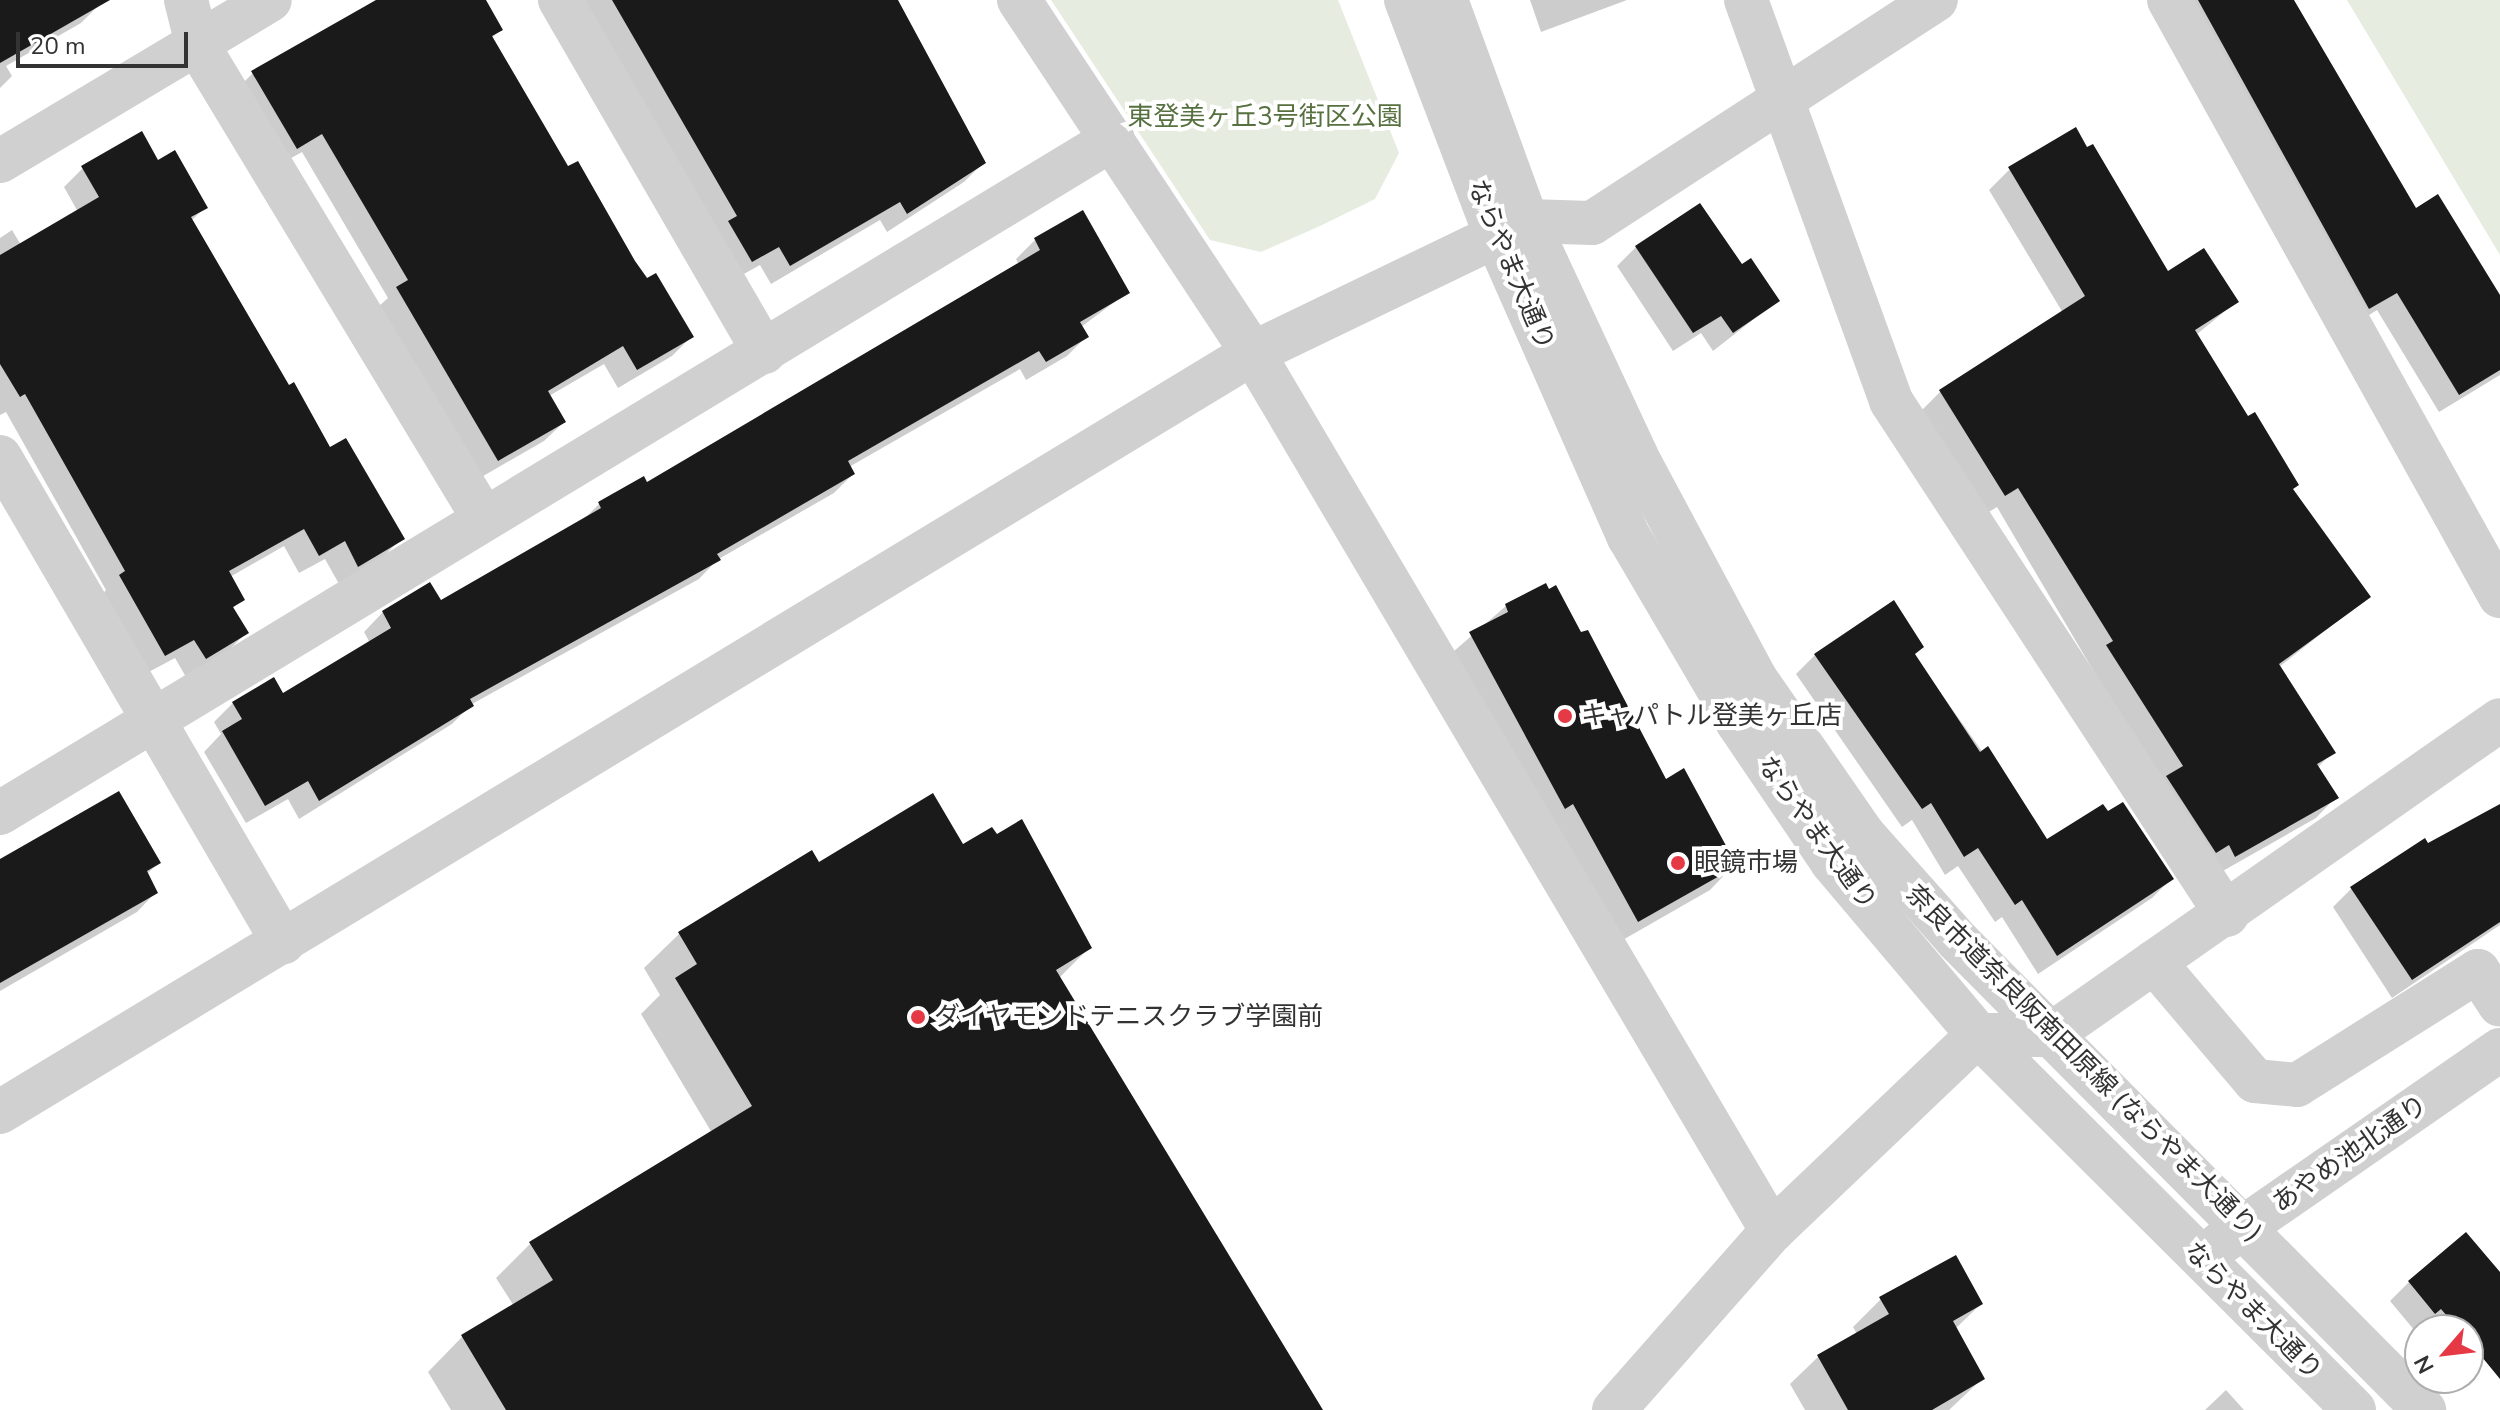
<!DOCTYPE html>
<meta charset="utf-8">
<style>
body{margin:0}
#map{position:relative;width:2500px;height:1410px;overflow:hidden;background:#fff;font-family:"Nunito Sans","Noto Sans JP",sans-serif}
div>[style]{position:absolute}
.green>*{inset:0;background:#e6ecdf}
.shadow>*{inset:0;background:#0003}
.building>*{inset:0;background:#1a1a1a}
.minor>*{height:44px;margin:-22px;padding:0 22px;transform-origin:22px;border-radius:22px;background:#d0d0d0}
.tertiary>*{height:44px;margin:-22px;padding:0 22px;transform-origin:22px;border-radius:22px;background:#d0d0d0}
.dots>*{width:22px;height:22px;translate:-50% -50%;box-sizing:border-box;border:4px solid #fff;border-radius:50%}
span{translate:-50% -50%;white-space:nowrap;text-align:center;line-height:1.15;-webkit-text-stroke:8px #fff;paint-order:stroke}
.park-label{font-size:26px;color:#56703f}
.street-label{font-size:26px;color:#333}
.poi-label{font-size:26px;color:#333}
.left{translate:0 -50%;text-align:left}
.north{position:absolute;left:2404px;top:1314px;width:80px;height:80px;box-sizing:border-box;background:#fff;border:2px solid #adadad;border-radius:50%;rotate:242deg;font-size:22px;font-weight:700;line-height:32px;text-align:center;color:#333}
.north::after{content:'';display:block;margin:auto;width:28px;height:36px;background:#e63946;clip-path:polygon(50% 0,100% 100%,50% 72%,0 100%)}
.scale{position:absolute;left:16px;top:32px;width:172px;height:36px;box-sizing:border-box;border:4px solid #333;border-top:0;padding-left:10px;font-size:24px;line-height:28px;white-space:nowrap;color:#333;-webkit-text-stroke:6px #fff;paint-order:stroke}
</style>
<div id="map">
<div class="green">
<div style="clip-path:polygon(1051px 0,1338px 0,1399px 153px,1375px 199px,1320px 226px,1261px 252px,1210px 240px)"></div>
<div style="clip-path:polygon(2347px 0,2500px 0,2500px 255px)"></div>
</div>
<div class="shadow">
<div style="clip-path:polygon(0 0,98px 0,100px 4px,81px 23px,6px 66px,12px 76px,0 88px)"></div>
<div style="clip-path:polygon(376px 0,481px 0,500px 30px,491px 39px,567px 169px,691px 337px,672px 356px,618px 388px,604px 364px,549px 396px,564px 422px,544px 441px,478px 479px,378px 307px,388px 298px,302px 152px,277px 166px,234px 92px,253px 73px)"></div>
<div style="clip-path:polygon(564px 0,895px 0,983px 163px,964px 182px,887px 232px,880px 220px,771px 284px,760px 265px,733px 280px)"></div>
<div style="clip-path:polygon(1530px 0,1627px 0,1541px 32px)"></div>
<div style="clip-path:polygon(2170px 0,2291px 0,2416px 210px,2500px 299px,2500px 375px,2439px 412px,2377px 310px,2350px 327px)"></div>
<div style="clip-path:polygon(158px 162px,205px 207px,191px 221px,288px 387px,329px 450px,402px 538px,383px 557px,339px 584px,325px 559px,299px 573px,284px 546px,230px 577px,242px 599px,232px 609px,246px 633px,227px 652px,186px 677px,175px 658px,145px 674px,101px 596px,106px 590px,6px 412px,0 415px,0 238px,12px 230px,21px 245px,78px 212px,64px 187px,83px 168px)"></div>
<div style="clip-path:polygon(2010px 169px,2168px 273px,2236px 302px,2196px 335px,2291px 490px,2369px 596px,2279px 667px,2333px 752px,2317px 768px,2336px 797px,2316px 818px,2214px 876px,1997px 507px,1984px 515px,1920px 412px,1940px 392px,2063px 313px,1989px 190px)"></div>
<div style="clip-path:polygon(1035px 240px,1128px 292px,1081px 327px,1086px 337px,1067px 356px,1026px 380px,1020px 369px,849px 467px,853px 474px,834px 493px,717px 560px,699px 579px,472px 704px,452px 724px,299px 819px,288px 799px,246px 823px,204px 752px,221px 734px,214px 722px,233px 703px,283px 696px,370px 643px,364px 632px,383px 612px,440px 603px,581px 522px,599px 504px,646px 485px,1019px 265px,1016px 259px)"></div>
<div style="clip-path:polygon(1636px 247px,1741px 267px,1777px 301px,1713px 351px,1701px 333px,1673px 351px,1617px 266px)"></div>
<div style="clip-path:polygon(1506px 606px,1734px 865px,1710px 890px,1614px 945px,1446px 658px)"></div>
<div style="clip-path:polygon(1815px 655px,1914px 655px,2046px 842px,2171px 879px,2152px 898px,2038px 974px,2002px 917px,1995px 922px,1958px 866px,1945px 875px,1912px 820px,1902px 827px,1796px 674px)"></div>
<div style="clip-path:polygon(2500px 807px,2500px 925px,2392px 998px,2333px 907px,2352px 888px)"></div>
<div style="clip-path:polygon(962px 847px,1090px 947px,1059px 978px,1320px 1410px,451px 1410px,428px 1372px,462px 1337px,514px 1306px,496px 1278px,531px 1243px,712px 1133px,641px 1014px,660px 995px,644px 968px,679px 934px,811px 853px,819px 865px)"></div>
<div style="clip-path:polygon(0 860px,158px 863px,146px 875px,156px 892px,137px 912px,0 991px)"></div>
<div style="clip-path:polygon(2500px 1275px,2500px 1345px,2468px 1372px,2468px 1330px,2421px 1326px,2415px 1331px,2390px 1301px,2409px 1282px)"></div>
<div style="clip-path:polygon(1881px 1299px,1981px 1304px,1955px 1329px,1982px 1379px,1949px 1410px,1805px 1410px,1790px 1384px,1818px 1357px,1857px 1334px,1853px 1327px)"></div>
<div style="clip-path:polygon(2226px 1390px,2244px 1410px,2205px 1410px)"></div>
</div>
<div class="building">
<div style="clip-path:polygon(0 0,110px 0,0 63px)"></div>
<div style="clip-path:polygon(376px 0,486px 0,503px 30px,492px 36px,568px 166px,578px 161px,635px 261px,647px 278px,656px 273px,694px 337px,637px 370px,623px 346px,548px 391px,566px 422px,498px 461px,396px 287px,408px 280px,322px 134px,297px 149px,251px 71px)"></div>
<div style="clip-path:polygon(612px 0,898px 0,986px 163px,907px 214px,900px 202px,790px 266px,779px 247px,752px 262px,728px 221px,737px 216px)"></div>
<div style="clip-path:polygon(2198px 0,2294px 0,2416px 208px,2438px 194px,2500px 295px,2500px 370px,2459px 395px,2397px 293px,2369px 309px)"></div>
<div style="clip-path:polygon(2076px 127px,2087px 147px,2093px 144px,2168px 271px,2204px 248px,2239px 302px,2195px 330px,2248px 416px,2255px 412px,2299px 485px,2293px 489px,2371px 597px,2279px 664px,2336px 753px,2317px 764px,2339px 798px,2235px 857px,2229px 845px,2216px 853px,2166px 776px,2183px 766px,2106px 645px,2113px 641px,2018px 488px,2005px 496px,1939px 390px,2085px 296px,2008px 167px)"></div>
<div style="clip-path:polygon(142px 131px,158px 160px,175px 150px,208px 208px,191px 217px,289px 385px,294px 382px,330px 447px,346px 438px,405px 539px,358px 567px,345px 541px,319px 556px,304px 529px,229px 571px,245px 600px,233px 607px,249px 633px,206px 659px,194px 640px,165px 656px,119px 575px,125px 571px,25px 394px,20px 397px,0 364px,0 255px,99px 197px,81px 166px)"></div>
<div style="clip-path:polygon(1700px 203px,1742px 264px,1751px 258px,1780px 301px,1733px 333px,1721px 316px,1693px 333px,1635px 246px)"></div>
<div style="clip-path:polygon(1083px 210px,1130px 293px,1080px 322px,1089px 337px,1046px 362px,1039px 351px,848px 461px,855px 474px,717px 554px,721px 560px,470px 699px,474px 706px,319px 801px,308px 781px,265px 806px,222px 731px,242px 719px,232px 702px,274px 677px,283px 693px,391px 628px,382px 611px,430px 582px,441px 600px,601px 508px,598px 502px,644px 476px,647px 482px,1040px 250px,1034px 238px)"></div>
<div style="clip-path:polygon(1546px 583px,1549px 589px,1556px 585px,1581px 632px,1588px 630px,1666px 779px,1684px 768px,1737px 866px,1638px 922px,1573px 804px,1565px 809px,1469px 632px,1508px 612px,1505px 604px)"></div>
<div style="clip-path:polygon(1894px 600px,1924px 647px,1915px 654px,1980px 752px,1988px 746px,2047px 839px,2103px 804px,2108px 811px,2123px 802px,2174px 879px,2057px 956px,2022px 900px,2015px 905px,1978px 848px,1964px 857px,1931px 803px,1922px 809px,1814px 654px)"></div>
<div style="clip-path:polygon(119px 791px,161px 863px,147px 871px,158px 893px,0 983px,0 859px)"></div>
<div style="clip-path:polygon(933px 793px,963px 844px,992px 827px,997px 834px,1022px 819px,1092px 948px,1056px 970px,1323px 1410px,506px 1410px,461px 1335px,553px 1280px,529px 1242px,752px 1106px,675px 978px,697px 964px,678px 932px,812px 850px,819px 862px)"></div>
<div style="clip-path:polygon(2500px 804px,2500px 922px,2412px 980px,2350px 887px,2425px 838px,2428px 843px)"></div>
<div style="clip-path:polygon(2466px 1232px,2500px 1272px,2500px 1379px,2468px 1340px,2468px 1330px,2459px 1330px,2441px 1309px,2435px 1314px,2408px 1281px)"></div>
<div style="clip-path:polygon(1956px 1255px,1983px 1304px,1953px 1321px,1985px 1379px,1932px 1410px,1848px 1410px,1817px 1355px,1889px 1314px,1879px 1297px)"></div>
</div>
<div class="minor">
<div style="left:186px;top:0;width:45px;rotate:76deg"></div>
<div style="left:197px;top:44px;width:555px;rotate:58.86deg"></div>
<div style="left:560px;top:0;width:407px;rotate:59.9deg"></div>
<div style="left:1019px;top:0;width:424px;rotate:56.5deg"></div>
<div style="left:1253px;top:353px;width:1020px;rotate:59.41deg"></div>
<div style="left:1746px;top:0;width:426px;rotate:70.1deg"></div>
<div style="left:1891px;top:401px;width:614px;rotate:56.83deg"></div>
<div style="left:2169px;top:0;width:682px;rotate:60.95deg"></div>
<div style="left:0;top:161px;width:314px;rotate:-30.8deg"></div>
<div style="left:1527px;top:221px;width:65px;rotate:1.8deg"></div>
<div style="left:1592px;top:223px;width:410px;rotate:-33deg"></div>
<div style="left:0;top:457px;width:562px;rotate:59.74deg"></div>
<div style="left:0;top:813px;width:1301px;rotate:-31.2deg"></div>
<div style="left:2154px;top:962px;width:156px;rotate:49.7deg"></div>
<div style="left:2255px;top:1081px;width:42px;rotate:5.4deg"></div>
<div style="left:2297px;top:1085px;width:214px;rotate:-32.2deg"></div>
<div style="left:2478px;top:971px;width:40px;rotate:57.1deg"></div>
<div style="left:1614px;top:1410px;width:239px;rotate:-48.6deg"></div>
<div style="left:1772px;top:1231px;width:284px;rotate:-43.6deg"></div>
<div style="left:1978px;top:1035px;width:72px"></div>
<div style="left:2050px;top:1035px;width:549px;rotate:-34.99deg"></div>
</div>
<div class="tertiary">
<div style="left:1406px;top:0;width:253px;rotate:69.1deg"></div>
<div style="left:1496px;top:236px;width:329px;rotate:66.2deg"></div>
<div style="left:1629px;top:537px;width:216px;rotate:59.6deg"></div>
<div style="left:1738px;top:723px;width:168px;rotate:55.9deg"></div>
<div style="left:1832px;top:862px;width:226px;rotate:49.8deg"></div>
<div style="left:1978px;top:1035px;width:531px;rotate:44.92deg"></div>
<div style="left:1446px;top:0;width:235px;rotate:69.9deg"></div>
<div style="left:1527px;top:221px;width:269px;rotate:65deg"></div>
<div style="left:1641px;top:465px;width:242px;rotate:61.8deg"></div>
<div style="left:1755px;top:678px;width:190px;rotate:55.3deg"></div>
<div style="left:1863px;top:834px;width:142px;rotate:48.4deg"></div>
<div style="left:1957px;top:940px;width:663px;rotate:45.18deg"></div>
<div style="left:0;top:1112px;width:1465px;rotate:-31.21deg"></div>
<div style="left:1253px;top:353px;width:304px;rotate:-25.7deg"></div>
<div style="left:2221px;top:1243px;width:339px;rotate:-34.7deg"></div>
</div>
<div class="dots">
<div style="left:1565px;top:716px;background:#e63946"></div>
<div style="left:1678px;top:863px;background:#e63946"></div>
<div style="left:918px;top:1017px;background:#e63946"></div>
</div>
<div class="park-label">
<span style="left:1265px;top:117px">東登美ヶ丘3号街区公園</span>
</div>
<div class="street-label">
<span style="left:1511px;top:265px;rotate:67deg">ならやま大通り</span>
<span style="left:1817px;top:833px;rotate:54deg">ならやま大通り</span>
<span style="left:2084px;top:1063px;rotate:45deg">奈良市道奈良阪南田原線 (ならやま大通り)</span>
<span style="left:2350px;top:1154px;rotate:-35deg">あやめ池北通り</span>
<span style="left:2253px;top:1311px;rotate:45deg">ならやま大通り</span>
</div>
<div class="poi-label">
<span class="left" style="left:1581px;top:716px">キャパトル登美ヶ丘店</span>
<span class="left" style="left:1694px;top:863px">眼鏡市場</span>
<span class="left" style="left:934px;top:1017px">ダイヤモンドテニスクラブ学園前</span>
</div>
<div class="north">N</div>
<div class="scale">20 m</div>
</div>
